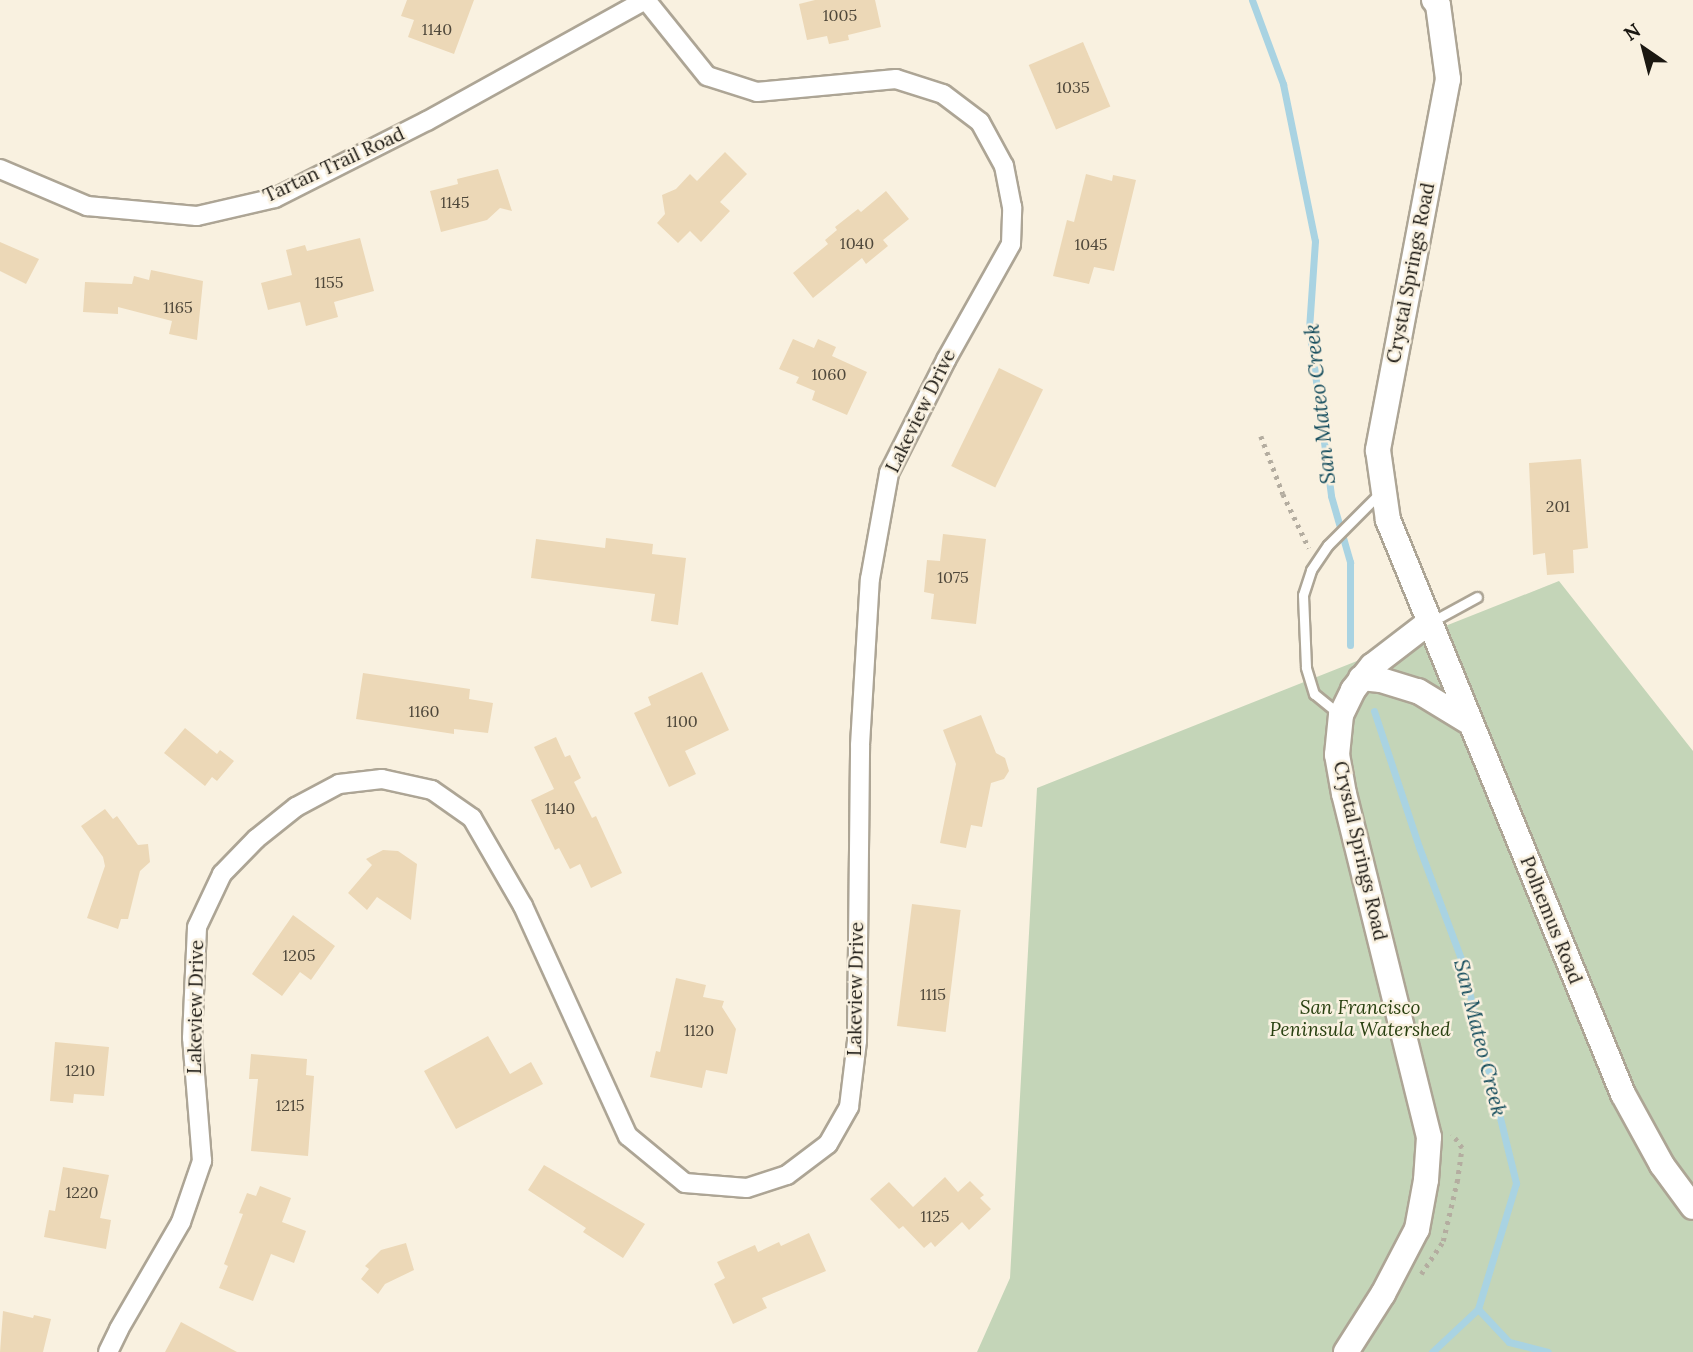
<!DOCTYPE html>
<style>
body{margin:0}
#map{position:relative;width:1693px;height:1352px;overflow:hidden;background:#f9f1e0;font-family:Lora,serif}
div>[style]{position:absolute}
.green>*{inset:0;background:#c4d5b8}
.stream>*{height:7px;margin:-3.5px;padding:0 3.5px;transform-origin:3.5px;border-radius:3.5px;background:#a9d3e2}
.building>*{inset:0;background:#ecd8b7;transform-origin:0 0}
.path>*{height:4.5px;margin-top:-2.25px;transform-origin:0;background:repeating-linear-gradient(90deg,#b4ada0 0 3.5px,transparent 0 8.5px)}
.roads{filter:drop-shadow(2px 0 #ada595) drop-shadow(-2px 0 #ada595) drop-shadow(0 2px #ada595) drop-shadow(0 -2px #ada595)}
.lane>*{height:9px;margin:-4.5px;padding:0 4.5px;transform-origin:4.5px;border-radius:4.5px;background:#fff}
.street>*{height:18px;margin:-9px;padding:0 9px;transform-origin:9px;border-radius:9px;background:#fff}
.secondary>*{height:24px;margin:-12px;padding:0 12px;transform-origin:12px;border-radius:12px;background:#fff}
span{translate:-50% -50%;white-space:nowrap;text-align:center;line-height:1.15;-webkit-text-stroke:5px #f9f1e0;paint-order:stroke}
.number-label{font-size:16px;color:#4f483b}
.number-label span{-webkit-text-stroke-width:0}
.street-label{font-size:19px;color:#1b1812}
.park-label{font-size:19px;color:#294111;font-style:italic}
.water-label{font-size:21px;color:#114a5b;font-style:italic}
.north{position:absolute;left:1609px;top:14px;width:70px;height:70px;-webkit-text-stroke:5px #f9f1e0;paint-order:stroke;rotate:325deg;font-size:19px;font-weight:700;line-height:28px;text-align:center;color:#1b1812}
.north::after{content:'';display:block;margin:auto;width:24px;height:32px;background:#1b1812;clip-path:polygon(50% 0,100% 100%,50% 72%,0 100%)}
</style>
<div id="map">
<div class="green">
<div style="clip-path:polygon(1559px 581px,1693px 751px,1693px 1352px,977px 1352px,1010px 1278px,1037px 788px)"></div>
</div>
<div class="stream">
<div style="left:1252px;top:0;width:90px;rotate:69.7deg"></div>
<div style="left:1283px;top:84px;width:160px;rotate:78.5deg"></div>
<div style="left:1315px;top:241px;width:87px;rotate:93.9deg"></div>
<div style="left:1309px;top:328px;width:169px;rotate:82.5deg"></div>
<div style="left:1331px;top:496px;width:69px;rotate:73.9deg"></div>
<div style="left:1350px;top:562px;width:83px;rotate:90deg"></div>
<div style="left:1374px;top:711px;width:143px;rotate:71.7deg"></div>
<div style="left:1419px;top:847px;width:120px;rotate:69.4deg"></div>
<div style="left:1461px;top:959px;width:231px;rotate:76.2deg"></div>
<div style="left:1516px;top:1183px;width:132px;rotate:106.8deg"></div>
<div style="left:1478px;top:1309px;width:63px;rotate:136.9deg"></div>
<div style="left:1478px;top:1309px;width:45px;rotate:46.8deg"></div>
<div style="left:1509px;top:1342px;width:40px;rotate:14.4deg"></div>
</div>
<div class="building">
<div style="clip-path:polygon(407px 0,474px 0,454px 54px,408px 37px,414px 20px,401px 16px)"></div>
<div style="clip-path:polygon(815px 0,875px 0,881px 27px,848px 35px,849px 40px,829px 44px,827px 36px,807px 40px,799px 4px)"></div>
<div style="left:1083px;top:42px;width:70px;height:59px;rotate:67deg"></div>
<div style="clip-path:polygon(725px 152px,747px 174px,720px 202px,730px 211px,701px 242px,690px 231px,678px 243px,657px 223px,665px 214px,662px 195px,676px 189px,690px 174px,697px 181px)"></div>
<div style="clip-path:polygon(498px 169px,512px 211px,500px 208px,487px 220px,441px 232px,430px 191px,458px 184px,457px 179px)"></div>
<div style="clip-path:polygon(1086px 174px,1112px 181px,1113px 175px,1136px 180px,1114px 271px,1094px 267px,1089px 284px,1053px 276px,1067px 220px,1074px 222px)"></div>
<div style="clip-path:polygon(886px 191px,909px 219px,883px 240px,888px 246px,866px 264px,862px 258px,813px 298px,793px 273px,828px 244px,825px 240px,837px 230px,835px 227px,858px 209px,861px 212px)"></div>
<div style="clip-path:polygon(360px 238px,374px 291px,334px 302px,338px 317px,306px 326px,300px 302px,268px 310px,261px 283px,292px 275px,286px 250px,305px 245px,307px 251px)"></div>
<div style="clip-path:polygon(0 242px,39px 259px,26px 284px,0 271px)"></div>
<div style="clip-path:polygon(151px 270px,203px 281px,197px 340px,169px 334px,172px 321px,118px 307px,118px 314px,83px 312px,85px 282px,132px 284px,134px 276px,149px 280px)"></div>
<div style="clip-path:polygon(793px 339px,814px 348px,818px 339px,836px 347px,832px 356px,867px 372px,847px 415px,812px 400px,815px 391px,796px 383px,799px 377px,779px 369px)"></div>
<div style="left:999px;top:368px;width:49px;height:109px;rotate:26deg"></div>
<div style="clip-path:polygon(1581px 459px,1588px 548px,1573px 550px,1574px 573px,1547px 575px,1545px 553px,1533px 555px,1529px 463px)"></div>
<div style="clip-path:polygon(943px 534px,986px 539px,976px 624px,931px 619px,934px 594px,924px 592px,927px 560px,940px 561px)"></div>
<div style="clip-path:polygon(606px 538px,653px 544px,652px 554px,686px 558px,678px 625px,651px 621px,655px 594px,531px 578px,536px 539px,605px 548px)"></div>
<div style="clip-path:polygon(702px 672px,729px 730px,685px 751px,696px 774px,669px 787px,634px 713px,651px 705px,648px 697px)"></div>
<div style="clip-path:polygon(363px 673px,470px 689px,469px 699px,493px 703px,488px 733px,454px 729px,454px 734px,356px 719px)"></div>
<div style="clip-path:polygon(981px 715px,996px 753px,1005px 758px,1009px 771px,1004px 779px,991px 783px,982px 827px,971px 825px,966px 848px,940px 843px,956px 764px,943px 730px)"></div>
<div style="clip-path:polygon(185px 728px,217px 754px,220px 750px,234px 761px,217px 781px,212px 777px,205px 786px,164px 753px)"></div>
<div style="clip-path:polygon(556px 737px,565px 757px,570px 755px,581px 778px,574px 782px,592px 818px,596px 816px,622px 873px,591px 888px,580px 864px,570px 869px,559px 848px,555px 850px,531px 800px,554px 789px,534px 747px)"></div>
<div style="clip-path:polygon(105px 809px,113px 819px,117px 816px,138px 845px,148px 844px,150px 862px,140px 871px,128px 919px,121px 919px,118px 929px,87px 918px,105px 866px,103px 857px,81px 826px)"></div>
<div style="clip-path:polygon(383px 850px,398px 851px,417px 864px,411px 920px,377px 897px,367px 910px,348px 893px,372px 865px,366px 859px)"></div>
<div style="left:912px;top:904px;width:49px;height:123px;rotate:7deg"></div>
<div style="clip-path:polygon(293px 915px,335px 946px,311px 980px,300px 972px,282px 996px,252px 974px)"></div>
<div style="clip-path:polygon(676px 978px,706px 985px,703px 997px,724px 1001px,722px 1007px,736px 1029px,727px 1074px,706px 1070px,702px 1088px,650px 1077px,656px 1051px,660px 1052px)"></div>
<div style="clip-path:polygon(488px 1036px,510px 1074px,531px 1062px,543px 1084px,456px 1129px,424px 1071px)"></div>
<div style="clip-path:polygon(55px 1042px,109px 1047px,104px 1096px,74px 1094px,73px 1103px,50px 1101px)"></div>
<div style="clip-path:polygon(251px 1054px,307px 1059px,306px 1075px,314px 1076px,308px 1156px,251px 1151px,258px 1079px,249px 1079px)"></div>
<div style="clip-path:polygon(544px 1165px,645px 1224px,623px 1258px,583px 1232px,586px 1228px,528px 1190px)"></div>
<div style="clip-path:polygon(63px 1167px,109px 1175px,100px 1218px,111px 1220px,106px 1249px,44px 1237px,49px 1210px,55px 1211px)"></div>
<div style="clip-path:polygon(945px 1177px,958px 1192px,970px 1181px,984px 1195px,980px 1198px,991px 1209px,969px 1230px,962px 1222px,935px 1247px,931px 1242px,924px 1248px,903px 1226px,899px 1229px,870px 1199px,889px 1182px,913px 1207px)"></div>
<div style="clip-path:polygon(260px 1186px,291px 1198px,282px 1222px,306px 1231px,294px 1263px,271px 1254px,253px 1301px,219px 1288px,228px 1266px,224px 1264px,243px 1214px,239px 1213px,247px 1193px,256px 1196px)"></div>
<div style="clip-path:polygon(809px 1233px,826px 1271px,762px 1298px,767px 1308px,733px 1324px,714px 1284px,725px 1278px,717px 1262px,755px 1245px,758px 1252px,779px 1242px,781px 1246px)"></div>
<div style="clip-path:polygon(406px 1243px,414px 1270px,385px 1284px,378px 1294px,361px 1279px,369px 1269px,365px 1266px,381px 1250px)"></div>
<div style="clip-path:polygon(3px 1311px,33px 1318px,34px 1315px,51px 1319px,43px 1352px,0 1352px)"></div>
<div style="clip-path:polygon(181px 1322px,237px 1352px,165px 1352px)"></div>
</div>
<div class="path">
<div style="left:1261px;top:436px;width:62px;rotate:69.2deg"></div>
<div style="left:1283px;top:494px;width:60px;rotate:64.3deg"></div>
<div style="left:1421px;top:1274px;width:40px;rotate:-56deg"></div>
<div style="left:1443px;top:1241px;width:61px;rotate:-76.7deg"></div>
<div style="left:1457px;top:1182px;width:34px;rotate:-82deg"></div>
<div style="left:1462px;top:1148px;width:17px;rotate:-126deg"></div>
</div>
<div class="roads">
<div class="lane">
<div style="left:1433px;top:621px;width:50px;rotate:-28.6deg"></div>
<div style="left:1339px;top:714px;width:32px;rotate:-141deg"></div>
<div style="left:1314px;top:694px;width:28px;rotate:-107deg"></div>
<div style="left:1306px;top:667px;width:72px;rotate:-92.4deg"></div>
<div style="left:1303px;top:595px;width:26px;rotate:-72deg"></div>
<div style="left:1311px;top:570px;width:30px;rotate:-56deg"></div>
<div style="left:1328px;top:545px;width:74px;rotate:-45deg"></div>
</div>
<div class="street">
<div style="left:0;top:169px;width:95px;rotate:23deg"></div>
<div style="left:87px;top:206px;width:110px;rotate:5.2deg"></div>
<div style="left:197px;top:216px;width:80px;rotate:-13deg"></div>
<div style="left:275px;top:198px;width:170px;rotate:-26.9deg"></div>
<div style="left:427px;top:121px;width:249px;rotate:-29deg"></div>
<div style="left:108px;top:1352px;width:25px;rotate:-64deg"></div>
<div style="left:119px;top:1329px;width:124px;rotate:-59.9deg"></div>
<div style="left:181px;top:1222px;width:65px;rotate:-71deg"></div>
<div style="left:202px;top:1161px;width:123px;rotate:-94.6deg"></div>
<div style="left:192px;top:1038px;width:111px;rotate:-87.4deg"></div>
<div style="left:197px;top:927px;width:59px;rotate:-64.7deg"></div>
<div style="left:222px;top:874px;width:49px;rotate:-45.8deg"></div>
<div style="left:256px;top:839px;width:51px;rotate:-38.7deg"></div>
<div style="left:296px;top:807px;width:49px;rotate:-28.1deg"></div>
<div style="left:339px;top:784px;width:43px;rotate:-6.6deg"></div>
<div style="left:382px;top:779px;width:51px;rotate:12.4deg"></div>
<div style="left:432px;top:790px;width:49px;rotate:35deg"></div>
<div style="left:472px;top:818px;width:102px;rotate:59.9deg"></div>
<div style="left:523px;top:906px;width:253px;rotate:65.5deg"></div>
<div style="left:628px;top:1136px;width:74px;rotate:39.5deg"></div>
<div style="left:685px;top:1183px;width:62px;rotate:4.6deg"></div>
<div style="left:747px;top:1188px;width:42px;rotate:-18deg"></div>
<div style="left:787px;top:1175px;width:51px;rotate:-37.1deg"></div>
<div style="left:828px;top:1144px;width:43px;rotate:-60.4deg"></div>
<div style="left:849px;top:1107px;width:66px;rotate:-83.1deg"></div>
<div style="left:857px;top:1041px;width:296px;rotate:-89.4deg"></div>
<div style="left:860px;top:745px;width:166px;rotate:-86.6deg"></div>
<div style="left:870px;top:579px;width:108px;rotate:-79.8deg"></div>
<div style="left:889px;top:473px;width:127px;rotate:-63.2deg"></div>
<div style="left:946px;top:360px;width:133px;rotate:-60.7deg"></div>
<div style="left:1011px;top:244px;width:37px;rotate:-88deg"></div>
<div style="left:1012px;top:207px;width:42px;rotate:-101deg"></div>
<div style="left:1004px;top:166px;width:50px;rotate:-118.6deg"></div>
<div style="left:980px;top:122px;width:46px;rotate:-142.9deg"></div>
<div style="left:943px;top:94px;width:49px;rotate:-162.3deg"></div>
<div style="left:896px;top:79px;width:140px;rotate:174.7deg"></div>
<div style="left:757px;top:92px;width:52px;rotate:-162.3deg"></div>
<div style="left:707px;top:76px;width:97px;rotate:-128.8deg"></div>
</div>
<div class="secondary">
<div style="left:1434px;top:0;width:6px;rotate:51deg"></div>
<div style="left:1438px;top:5px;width:75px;rotate:82.3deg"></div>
<div style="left:1448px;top:79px;width:378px;rotate:100.7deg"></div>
<div style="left:1378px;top:450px;width:71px;rotate:81.9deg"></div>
<div style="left:1388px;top:520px;width:620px;rotate:67.74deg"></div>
<div style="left:1623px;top:1094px;width:81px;rotate:61.2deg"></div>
<div style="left:1662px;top:1165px;width:52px;rotate:53.6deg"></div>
<div style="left:1361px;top:678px;width:20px;rotate:6deg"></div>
<div style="left:1381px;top:680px;width:39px;rotate:17deg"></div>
<div style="left:1418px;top:691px;width:60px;rotate:31.3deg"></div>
<div style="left:1346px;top:1352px;width:69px;rotate:-57.5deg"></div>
<div style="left:1383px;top:1294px;width:73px;rotate:-62.4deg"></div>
<div style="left:1417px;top:1229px;width:50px;rotate:-79.6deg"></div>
<div style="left:1426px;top:1180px;width:43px;rotate:-86deg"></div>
<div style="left:1429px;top:1137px;width:353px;rotate:-103.9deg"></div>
<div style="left:1344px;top:794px;width:40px;rotate:-100deg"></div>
<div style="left:1337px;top:755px;width:40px;rotate:-84.3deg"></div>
<div style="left:1341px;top:715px;width:28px;rotate:-64deg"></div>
<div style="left:1353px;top:690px;width:31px;rotate:-52deg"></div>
<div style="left:1372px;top:666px;width:71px;rotate:-37.5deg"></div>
</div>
</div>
<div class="number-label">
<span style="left:840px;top:15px">1005</span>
<span style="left:437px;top:29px">1140</span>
<span style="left:1073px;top:87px">1035</span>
<span style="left:455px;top:202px">1145</span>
<span style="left:857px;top:243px">1040</span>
<span style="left:1091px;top:244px">1045</span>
<span style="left:329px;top:282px">1155</span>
<span style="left:178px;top:307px">1165</span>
<span style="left:829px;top:374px">1060</span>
<span style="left:1558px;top:506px">201</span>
<span style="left:953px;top:577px">1075</span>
<span style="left:424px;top:711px">1160</span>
<span style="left:682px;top:721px">1100</span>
<span style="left:560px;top:808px">1140</span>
<span style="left:299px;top:955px">1205</span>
<span style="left:933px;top:994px">1115</span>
<span style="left:699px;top:1030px">1120</span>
<span style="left:80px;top:1070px">1210</span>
<span style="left:290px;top:1105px">1215</span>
<span style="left:82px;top:1192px">1220</span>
<span style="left:935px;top:1216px">1125</span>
</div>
<div class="street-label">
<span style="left:334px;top:165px;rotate:-25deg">Tartan Trail Road</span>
<span style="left:1411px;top:273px;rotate:-79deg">Crystal Springs Road</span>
<span style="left:921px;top:411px;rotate:-64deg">Lakeview Drive</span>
<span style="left:1360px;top:851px;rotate:77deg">Crystal Springs Road</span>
<span style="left:1551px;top:920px;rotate:68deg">Polhemus Road</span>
<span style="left:856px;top:989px;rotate:-89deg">Lakeview Drive</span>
<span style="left:196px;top:1007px;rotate:-89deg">Lakeview Drive</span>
</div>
<div class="park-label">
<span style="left:1360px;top:1019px">San Francisco<br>Peninsula Watershed</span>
</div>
<div class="water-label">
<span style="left:1320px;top:404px;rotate:-96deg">San Mateo Creek</span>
<span style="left:1480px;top:1038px;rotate:76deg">San Mateo Creek</span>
</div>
<div class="north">N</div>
</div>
